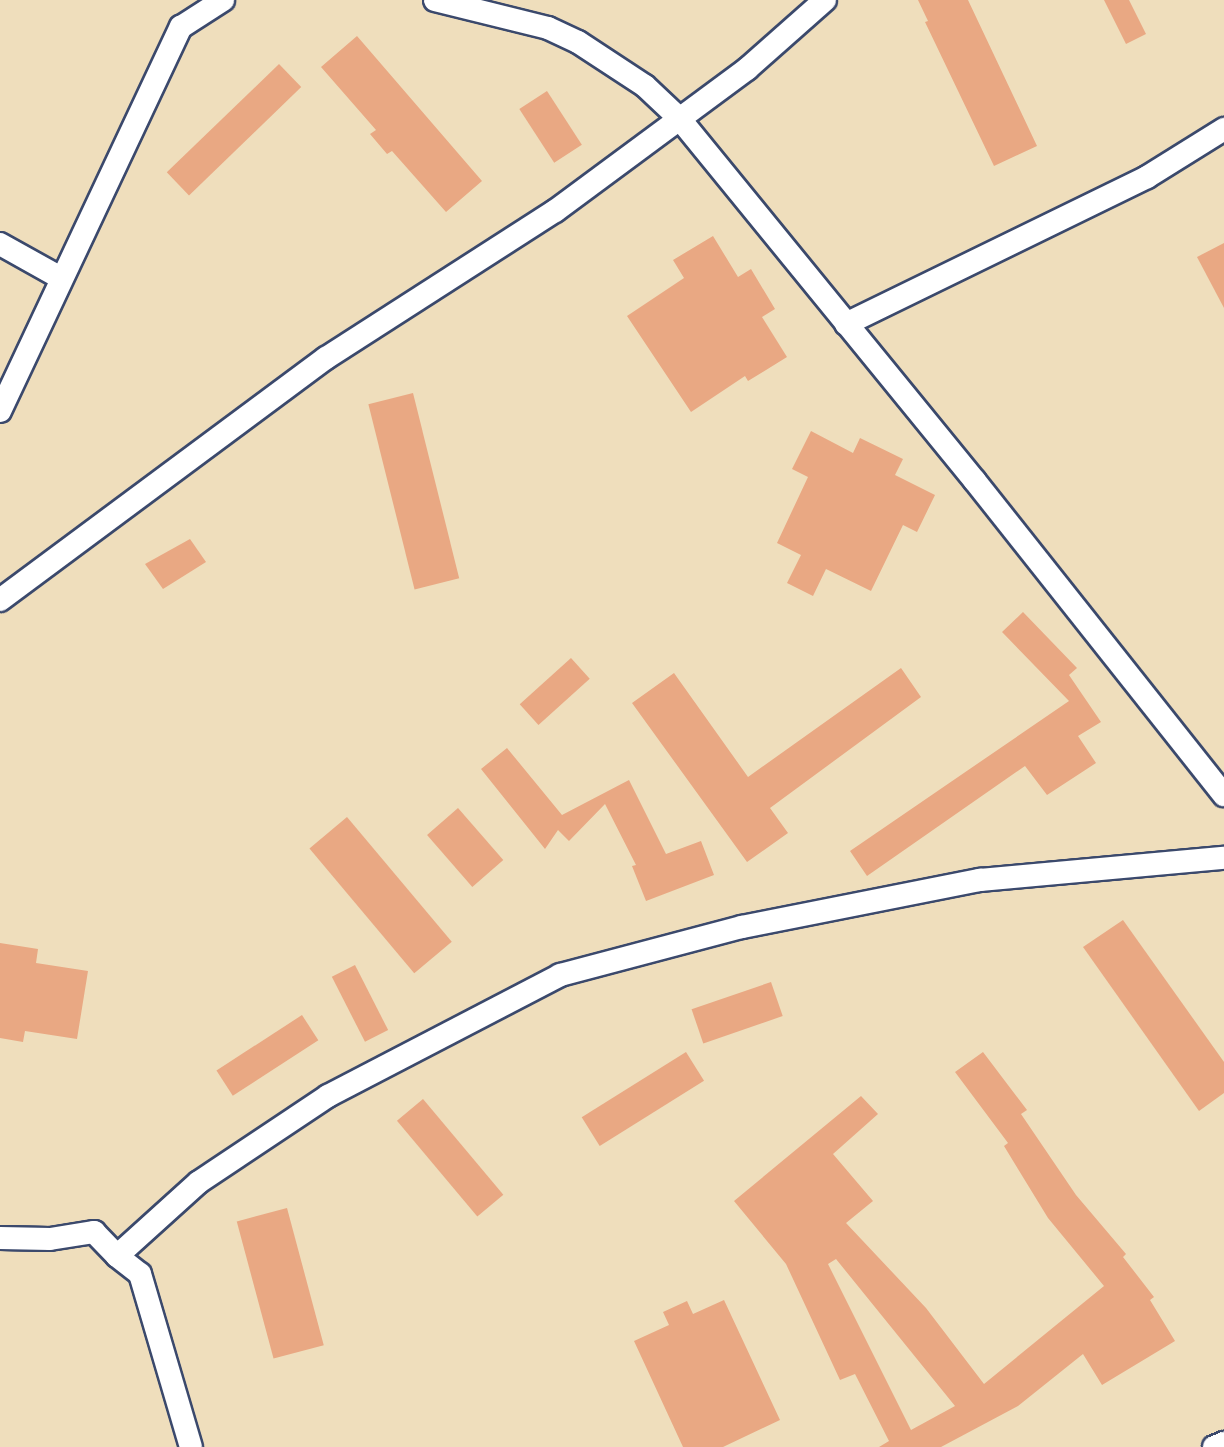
<!DOCTYPE html>
<style>
body{margin:0}
#map{position:relative;width:1224px;height:1447px;overflow:hidden;background:#efdebc;font-family:Kalam,sans-serif}
div>[style]{position:absolute}
.building>*{inset:0;background:#e9a883;transform-origin:0 0}
.roads{filter:drop-shadow(2px 0 #3b496c) drop-shadow(-2px 0 #3b496c) drop-shadow(0 2px #3b496c) drop-shadow(0 -2px #3b496c)}
.minor>*{height:22px;margin:-11px;padding:0 11px;transform-origin:11px;border-radius:11px;background:#fff}
span{translate:-50% -50%;white-space:nowrap;text-align:center;line-height:1.15;-webkit-text-stroke:8px #fcf5e5;paint-order:stroke}
</style>
<div id="map">
<div class="building">
<div style="clip-path:polygon(918px 0,968px 0,1037px 146px,994px 166px,925px 22px,928px 21px)"></div>
<div style="clip-path:polygon(1104px 0,1129px 0,1146px 34px,1126px 44px)"></div>
<div style="clip-path:polygon(357px 36px,482px 181px,446px 212px,392px 151px,387px 154px,370px 134px,376px 130px,321px 67px)"></div>
<div style="left:279px;top:64px;width:32px;height:156px;rotate:46deg"></div>
<div style="left:547px;top:91px;width:64px;height:33px;rotate:57deg"></div>
<div style="clip-path:polygon(713px 236px,738px 277px,751px 269px,775px 309px,762px 317px,787px 357px,748px 381px,745px 376px,691px 412px,627px 316px,684px 278px,673px 260px)"></div>
<div style="clip-path:polygon(1224px 243px,1224px 308px,1197px 257px)"></div>
<div style="left:413px;top:393px;width:191px;height:46px;rotate:76deg"></div>
<div style="clip-path:polygon(811px 431px,853px 453px,860px 438px,903px 459px,895px 475px,935px 495px,917px 532px,903px 525px,871px 591px,826px 569px,813px 596px,787px 583px,801px 555px,777px 543px,808px 477px,792px 469px)"></div>
<div style="clip-path:polygon(190px 539px,206px 562px,163px 589px,145px 564px)"></div>
<div style="clip-path:polygon(1023px 612px,1077px 668px,1069px 675px,1101px 722px,1078px 736px,1096px 763px,1047px 795px,1025px 766px,867px 876px,850px 851px,1069px 701px,1002px 632px)"></div>
<div style="left:571px;top:658px;width:28px;height:69px;rotate:48deg"></div>
<div style="clip-path:polygon(901px 668px,921px 697px,770px 808px,788px 833px,747px 862px,632px 703px,674px 673px,748px 777px)"></div>
<div style="clip-path:polygon(507px 748px,562px 815px,629px 780px,666px 854px,701px 841px,714px 875px,646px 901px,632px 866px,636px 865px,605px 804px,569px 841px,558px 830px,545px 849px,481px 769px)"></div>
<div style="left:458px;top:808px;width:69px;height:41px;rotate:49deg"></div>
<div style="left:347px;top:817px;width:163px;height:49px;rotate:50deg"></div>
<div style="clip-path:polygon(1123px 920px,1224px 1062px,1224px 1093px,1199px 1111px,1083px 947px)"></div>
<div style="clip-path:polygon(0 943px,38px 949px,36px 963px,88px 971px,77px 1039px,25px 1031px,23px 1042px,0 1038px)"></div>
<div style="left:355px;top:965px;width:73px;height:26px;rotate:63deg"></div>
<div style="left:771px;top:982px;width:36px;height:84px;rotate:71deg"></div>
<div style="left:302px;top:1015px;width:30px;height:102px;rotate:57deg"></div>
<div style="left:686px;top:1052px;width:34px;height:123px;rotate:58deg"></div>
<div style="clip-path:polygon(evenodd,983px 1052px,1027px 1110px,1021px 1114px,1076px 1195px,1126px 1254px,1123px 1257px,1154px 1297px,1150px 1300px,1175px 1341px,1102px 1385px,1083px 1354px,1018px 1406px,941px 1447px,879px 1447px,889px 1441px,855px 1374px,840px 1380px,786px 1264px,734px 1201px,861px 1096px,878px 1114px,833px 1154px,873px 1201px,846px 1223px,926px 1308px,984px 1384px,1104px 1286px,1048px 1218px,1004px 1146px,1008px 1143px,955px 1072px,983px 1052px,836px 1259px,955px 1406px,911px 1430px,828px 1264px,836px 1259px)"></div>
<div style="left:423px;top:1099px;width:125px;height:34px;rotate:50deg"></div>
<div style="left:287px;top:1208px;width:142px;height:52px;rotate:75deg"></div>
<div style="clip-path:polygon(724px 1300px,780px 1420px,723px 1447px,683px 1447px,634px 1341px,669px 1325px,663px 1312px,687px 1301px,693px 1314px)"></div>
</div>
<div class="roads">
<div class="minor">
<div style="left:435px;top:0;width:116px;rotate:13.9deg"></div>
<div style="left:548px;top:28px;width:33px;rotate:25deg"></div>
<div style="left:578px;top:42px;width:80px;rotate:33.3deg"></div>
<div style="left:645px;top:86px;width:47px;rotate:43.3deg"></div>
<div style="left:679px;top:118px;width:468px;rotate:50.8deg"></div>
<div style="left:975px;top:481px;width:401px;rotate:51.6deg"></div>
<div style="left:0;top:244px;width:70px;rotate:29.1deg"></div>
<div style="left:846px;top:324px;width:335px;rotate:-26deg"></div>
<div style="left:1147px;top:177px;width:91px;rotate:-31.9deg"></div>
<div style="left:0;top:411px;width:425px;rotate:-64.8deg"></div>
<div style="left:181px;top:27px;width:50px;rotate:-32.7deg"></div>
<div style="left:0;top:600px;width:406px;rotate:-36.6deg"></div>
<div style="left:326px;top:358px;width:272px;rotate:-32.7deg"></div>
<div style="left:555px;top:211px;width:239px;rotate:-36.5deg"></div>
<div style="left:747px;top:69px;width:104px;rotate:-41.5deg"></div>
<div style="left:0;top:1238px;width:50px;rotate:1.1deg"></div>
<div style="left:50px;top:1239px;width:45px;rotate:-9deg"></div>
<div style="left:94px;top:1232px;width:33px;rotate:46deg"></div>
<div style="left:117px;top:1256px;width:110px;rotate:-42.1deg"></div>
<div style="left:199px;top:1182px;width:155px;rotate:-33.7deg"></div>
<div style="left:328px;top:1096px;width:262px;rotate:-27.5deg"></div>
<div style="left:560px;top:975px;width:188px;rotate:-14.8deg"></div>
<div style="left:742px;top:927px;width:243px;rotate:-11.2deg"></div>
<div style="left:980px;top:880px;width:245px;rotate:-5.2deg"></div>
<div style="left:117px;top:1256px;width:29px;rotate:38deg"></div>
<div style="left:140px;top:1274px;width:180px;rotate:73.6deg"></div>
<div style="left:1214px;top:1447px;width:11px;rotate:-22deg"></div>
</div>
</div>
</div>
